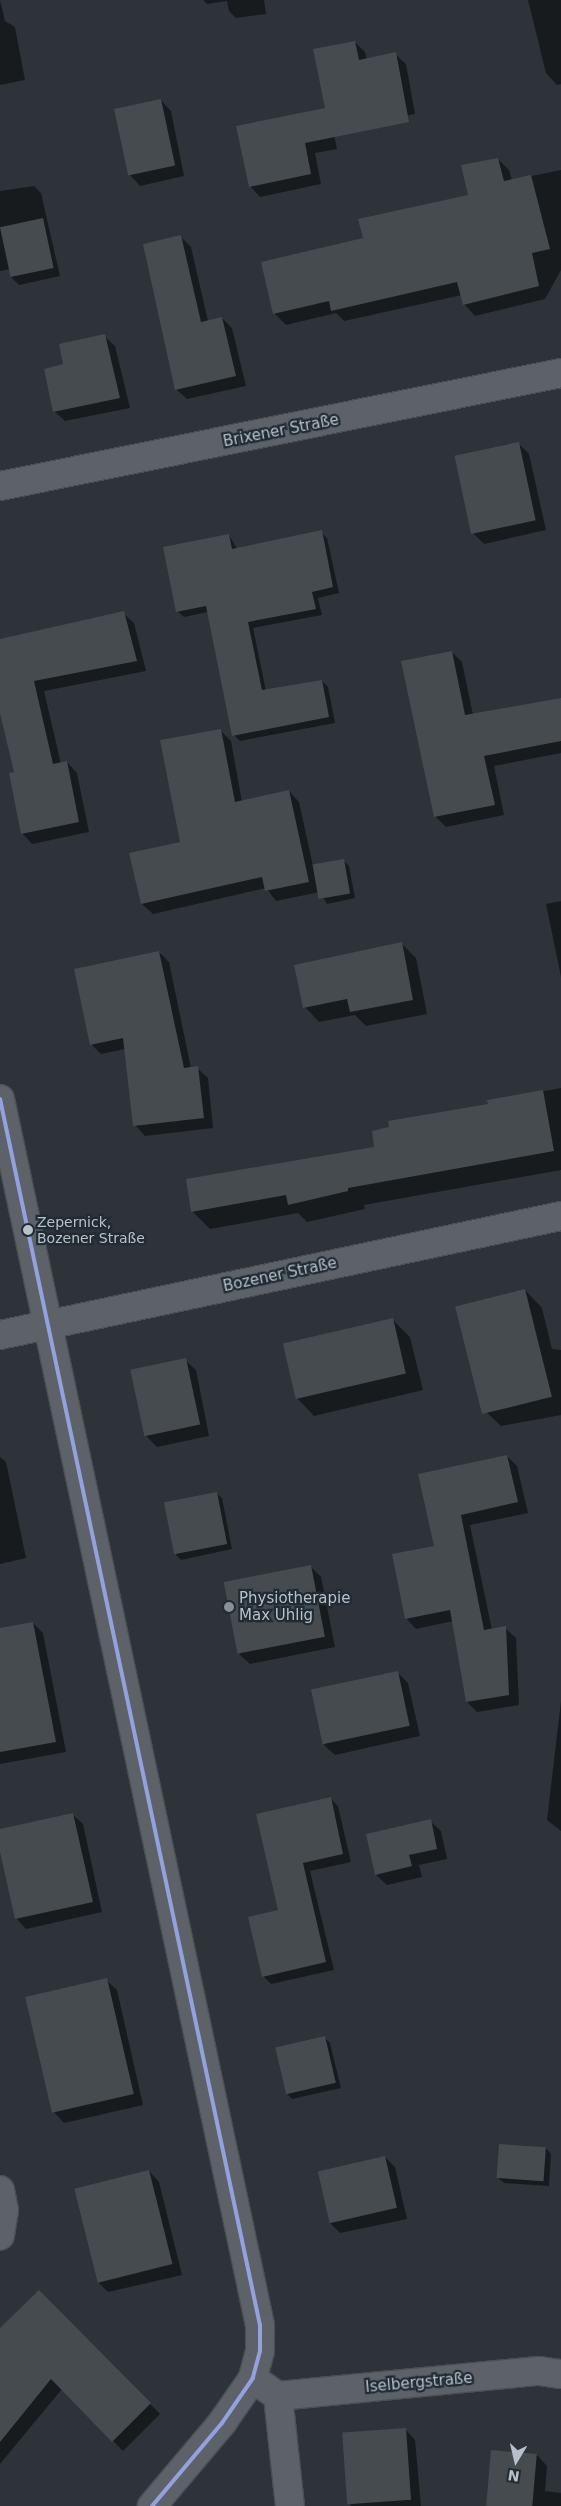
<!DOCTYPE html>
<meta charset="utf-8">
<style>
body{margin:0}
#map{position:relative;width:561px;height:2506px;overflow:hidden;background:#2d3339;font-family:"DejaVu Sans",sans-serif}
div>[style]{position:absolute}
.shadow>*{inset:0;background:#0007}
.building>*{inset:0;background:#454b4f;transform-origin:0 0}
.roads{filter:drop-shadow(1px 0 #4a4f54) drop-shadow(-1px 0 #4a4f54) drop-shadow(0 1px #4a4f54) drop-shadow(0 -1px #4a4f54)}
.street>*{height:28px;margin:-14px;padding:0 14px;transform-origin:14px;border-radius:14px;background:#5c6267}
.bus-1>*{height:4px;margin:-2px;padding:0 2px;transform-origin:2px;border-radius:2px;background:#94a1df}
.dots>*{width:14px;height:14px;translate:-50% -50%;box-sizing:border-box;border:2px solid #202b34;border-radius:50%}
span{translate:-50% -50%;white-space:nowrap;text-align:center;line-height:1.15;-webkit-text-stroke:4.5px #202b34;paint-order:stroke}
.bus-label{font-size:14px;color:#b8c1c9}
.left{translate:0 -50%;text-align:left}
.street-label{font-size:15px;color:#b8c1c9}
.poi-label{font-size:15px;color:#b8c1c9}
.north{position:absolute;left:491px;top:2436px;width:50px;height:50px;-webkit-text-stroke:4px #202b34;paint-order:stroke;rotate:189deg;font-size:14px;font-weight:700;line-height:20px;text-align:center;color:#b8c1c9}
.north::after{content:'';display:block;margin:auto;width:18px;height:22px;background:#b8c1c9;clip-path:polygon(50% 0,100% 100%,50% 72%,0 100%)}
</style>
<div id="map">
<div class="shadow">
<div style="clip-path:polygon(0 0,5px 21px,15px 27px,25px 80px,0 85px)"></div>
<div style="clip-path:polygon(203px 0,264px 0,266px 14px,236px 18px,229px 11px,227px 1px,207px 4px)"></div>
<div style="clip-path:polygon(528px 0,561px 0,561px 84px,557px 85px,546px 73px)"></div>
<div style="clip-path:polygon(355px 42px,365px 52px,367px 60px,395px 54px,406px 64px,415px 114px,339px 131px,332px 124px,337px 149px,315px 153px,321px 184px,260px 197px,250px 186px,328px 117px)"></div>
<div style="clip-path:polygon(161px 100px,171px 111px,184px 176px,140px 186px,130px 175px)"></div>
<div style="clip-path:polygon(498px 159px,509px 170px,512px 180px,561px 170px,561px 270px,545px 299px,475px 316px,464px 304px,462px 295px,344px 321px,336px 313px,286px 325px,274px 313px,364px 239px,469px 196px)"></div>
<div style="clip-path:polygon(34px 186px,41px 193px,60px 276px,19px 285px,12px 278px,10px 269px,0 271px,0 191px)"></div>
<div style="clip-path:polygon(181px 237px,191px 247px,208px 321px,222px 318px,232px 328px,246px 386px,187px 399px,176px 389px)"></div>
<div style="clip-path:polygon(104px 336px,115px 346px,130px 408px,65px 421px,54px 411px,65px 365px)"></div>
<div style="clip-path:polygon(518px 443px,529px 454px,546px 530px,484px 544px,473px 533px)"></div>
<div style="clip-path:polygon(321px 532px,327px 538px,339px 593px,318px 598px,322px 615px,253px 628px,266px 691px,322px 681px,328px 687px,335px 723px,240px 741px,234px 735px,208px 612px,184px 617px,177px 611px,229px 535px,237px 549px)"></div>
<div style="clip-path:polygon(123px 613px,134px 623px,146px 671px,44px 691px,61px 764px,67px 762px,77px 773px,89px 832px,32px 844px,22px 833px,15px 773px,0 708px,0 640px)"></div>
<div style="clip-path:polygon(452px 652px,462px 662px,473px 715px,561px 699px,561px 753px,494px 766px,504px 815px,446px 827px,435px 816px)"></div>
<div style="clip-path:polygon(220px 730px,231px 741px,242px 802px,289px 791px,299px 802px,313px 866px,343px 860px,349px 866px,355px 898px,327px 904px,320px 892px,276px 901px,266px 888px,153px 914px,142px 904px,131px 854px,181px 842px)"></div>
<div style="clip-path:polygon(561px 901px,561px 977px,546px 904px)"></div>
<div style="clip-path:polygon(401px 943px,416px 958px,427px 1014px,366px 1026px,355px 1015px,319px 1022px,305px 1007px)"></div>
<div style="clip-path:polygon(159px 952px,169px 962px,191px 1068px,197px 1068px,208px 1078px,213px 1128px,145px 1136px,135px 1125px,125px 1049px,101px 1054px,91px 1044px)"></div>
<div style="clip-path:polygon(561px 1088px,561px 1170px,364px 1205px,365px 1209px,307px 1222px,298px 1213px,210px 1229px,192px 1211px,375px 1148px,490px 1105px,489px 1101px)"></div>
<div style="clip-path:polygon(525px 1290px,542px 1308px,552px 1349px,561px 1350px,561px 1415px,501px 1426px,483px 1409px)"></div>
<div style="clip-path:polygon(393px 1320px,410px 1337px,423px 1390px,314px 1416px,297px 1398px)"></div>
<div style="clip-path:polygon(185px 1360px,196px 1370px,209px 1436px,157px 1447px,146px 1436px)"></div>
<div style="clip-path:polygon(507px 1456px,517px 1466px,528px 1513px,470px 1525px,492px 1630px,505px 1628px,516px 1638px,519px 1705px,477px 1712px,467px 1702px,453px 1621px,416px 1629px,406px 1618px,435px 1547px)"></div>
<div style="clip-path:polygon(0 1457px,6px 1462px,26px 1558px,0 1564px)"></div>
<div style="clip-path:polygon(216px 1493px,222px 1498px,232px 1549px,181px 1560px,176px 1555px)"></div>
<div style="clip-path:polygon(311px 1567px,321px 1577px,335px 1647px,250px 1664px,239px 1654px)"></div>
<div style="clip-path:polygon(33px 1623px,43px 1633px,66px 1752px,0 1764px,0 1629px)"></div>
<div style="clip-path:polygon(397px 1672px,408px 1683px,420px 1736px,335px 1755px,324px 1745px)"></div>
<div style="clip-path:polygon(561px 1701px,561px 1831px,547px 1820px)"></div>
<div style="clip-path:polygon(330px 1798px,338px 1806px,351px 1862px,310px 1871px,334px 1970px,271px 1984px,263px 1976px,280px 1911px)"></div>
<div style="clip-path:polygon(72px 1814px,83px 1824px,102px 1912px,26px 1929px,16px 1918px,0 1847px,0 1830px)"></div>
<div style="clip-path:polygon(430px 1821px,441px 1831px,447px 1859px,419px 1865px,422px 1877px,387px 1885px,376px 1875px)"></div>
<div style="clip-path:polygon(106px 1980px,117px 1990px,143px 2105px,64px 2123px,54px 2112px)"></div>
<div style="clip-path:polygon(325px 2038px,330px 2043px,341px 2088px,292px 2099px,287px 2094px,277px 2049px)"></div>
<div style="clip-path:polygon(546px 2148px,551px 2154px,549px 2186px,504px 2183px,498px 2178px)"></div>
<div style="clip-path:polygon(385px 2157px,395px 2167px,407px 2219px,340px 2233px,330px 2223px)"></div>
<div style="clip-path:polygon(149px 2171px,159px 2182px,182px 2275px,108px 2292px,98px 2282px)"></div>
<div style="clip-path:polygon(39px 2291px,160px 2414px,123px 2451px,62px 2389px,0 2464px,0 2330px)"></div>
<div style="clip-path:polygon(405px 2429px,415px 2440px,421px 2506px,350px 2506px)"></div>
<div style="clip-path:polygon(537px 2455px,547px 2466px,545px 2491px,561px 2493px,561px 2506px,488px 2506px)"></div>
</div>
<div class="building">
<div style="clip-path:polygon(355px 41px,359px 60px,396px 52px,409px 122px,305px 143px,311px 174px,249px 187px,236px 126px,325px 108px,313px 49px)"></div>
<div style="left:161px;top:99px;width:68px;height:48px;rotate:78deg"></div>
<div style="clip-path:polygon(498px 158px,504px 181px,531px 175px,550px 249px,532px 253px,539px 286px,463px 305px,457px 282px,331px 311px,329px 301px,273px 314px,261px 262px,363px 238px,358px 219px,468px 195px,461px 165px)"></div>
<div style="left:43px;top:218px;width:51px;height:44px;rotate:78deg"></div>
<div style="clip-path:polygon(181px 235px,201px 322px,222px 317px,236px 376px,175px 390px,143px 244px)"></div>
<div style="clip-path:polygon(105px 334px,120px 398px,53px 412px,44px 369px,63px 364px,59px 344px)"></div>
<div style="left:519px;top:442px;width:80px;height:66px;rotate:78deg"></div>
<div style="clip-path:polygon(322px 530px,333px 587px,312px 592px,316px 609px,248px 622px,262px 690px,322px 680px,329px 717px,232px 736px,206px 606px,176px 612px,163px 547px,229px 534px,232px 549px)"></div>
<div style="clip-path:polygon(124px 611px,137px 661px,34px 681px,53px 764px,67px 761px,79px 822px,21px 834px,9px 773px,14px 772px,0 713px,0 639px)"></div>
<div style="clip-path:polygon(452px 651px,465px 715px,561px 698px,561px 741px,484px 756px,495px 805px,434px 817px,401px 661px)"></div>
<div style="clip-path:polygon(221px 729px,235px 802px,289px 790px,309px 882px,265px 891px,262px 877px,141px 904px,129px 853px,180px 842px,160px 740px)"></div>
<div style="left:344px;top:859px;width:35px;height:32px;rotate:80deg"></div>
<div style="clip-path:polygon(402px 942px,413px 1000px,350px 1012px,347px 999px,303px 1008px,294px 965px)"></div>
<div style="clip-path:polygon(159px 951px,184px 1068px,198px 1066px,204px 1118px,133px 1126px,123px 1038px,90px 1045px,74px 969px)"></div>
<div style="clip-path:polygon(543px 1090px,554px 1151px,348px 1188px,348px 1191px,288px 1205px,286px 1195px,191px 1212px,186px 1179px,374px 1147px,372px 1131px,389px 1127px,388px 1121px,488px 1104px,487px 1100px)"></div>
<div style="left:525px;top:1289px;width:111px;height:72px;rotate:76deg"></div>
<div style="left:393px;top:1318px;width:57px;height:113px;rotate:77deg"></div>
<div style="left:186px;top:1358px;width:68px;height:57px;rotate:78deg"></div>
<div style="clip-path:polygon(507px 1455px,518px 1502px,461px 1515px,484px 1630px,506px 1626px,509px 1695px,466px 1702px,450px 1610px,405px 1619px,392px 1554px,434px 1546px,418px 1474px)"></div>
<div style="left:217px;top:1492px;width:53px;height:54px;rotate:79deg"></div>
<div style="left:311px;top:1565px;width:73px;height:89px;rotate:79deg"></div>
<div style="clip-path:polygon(33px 1622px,56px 1742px,0 1752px,0 1628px)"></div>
<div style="left:398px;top:1671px;width:56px;height:89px;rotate:78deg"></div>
<div style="clip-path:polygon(331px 1797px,343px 1854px,303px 1863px,326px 1962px,262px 1977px,248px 1917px,278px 1910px,256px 1814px)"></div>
<div style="clip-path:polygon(73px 1813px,93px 1902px,15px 1919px,0 1852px,0 1829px)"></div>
<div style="clip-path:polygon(431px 1819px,437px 1849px,409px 1855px,412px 1866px,375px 1875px,366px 1834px)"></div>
<div style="left:107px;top:1978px;width:119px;height:84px;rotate:77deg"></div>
<div style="left:325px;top:2036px;width:48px;height:51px;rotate:77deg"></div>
<div style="left:499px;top:2144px;width:47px;height:34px;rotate:4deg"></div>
<div style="left:385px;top:2156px;width:53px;height:69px;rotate:77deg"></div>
<div style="left:149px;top:2170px;width:97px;height:77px;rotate:76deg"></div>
<div style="clip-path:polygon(39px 2290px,151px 2403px,112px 2442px,51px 2379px,0 2442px,0 2328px)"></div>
<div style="left:406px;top:2428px;width:72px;height:64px;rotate:86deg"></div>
<div style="left:491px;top:2450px;width:46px;height:56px;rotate:5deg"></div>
</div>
<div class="roads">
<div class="street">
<div style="left:0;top:486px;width:572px;rotate:-11.39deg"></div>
<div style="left:0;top:1099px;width:1253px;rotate:78.03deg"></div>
<div style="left:260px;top:2325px;width:26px;rotate:90deg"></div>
<div style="left:260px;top:2351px;width:28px;rotate:105deg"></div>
<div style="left:253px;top:2378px;width:55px;rotate:124.6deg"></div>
<div style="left:222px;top:2423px;width:109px;rotate:130.1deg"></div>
<div style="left:0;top:1335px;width:573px;rotate:-11.98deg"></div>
<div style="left:0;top:2190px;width:20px;rotate:79deg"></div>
<div style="left:4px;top:2210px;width:26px;rotate:99deg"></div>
<div style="left:262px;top:2385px;width:19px;rotate:35deg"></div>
<div style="left:278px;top:2396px;width:111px;rotate:83.8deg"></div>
<div style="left:278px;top:2396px;width:262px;rotate:-5.5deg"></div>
<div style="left:539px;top:2371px;width:22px;rotate:8deg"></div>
</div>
</div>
<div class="bus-1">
<div style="left:0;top:1099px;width:1253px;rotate:78.03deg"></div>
<div style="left:260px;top:2325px;width:26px;rotate:90deg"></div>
<div style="left:260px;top:2351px;width:28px;rotate:105deg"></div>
<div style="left:253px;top:2378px;width:55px;rotate:124.6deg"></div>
<div style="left:222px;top:2423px;width:109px;rotate:130.1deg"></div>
</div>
<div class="dots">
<div style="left:28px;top:1230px;background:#b8c1c9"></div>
<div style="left:229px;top:1607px;background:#878f97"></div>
</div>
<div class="bus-label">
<span class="left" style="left:37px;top:1230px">Zepernick,<br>Bozener Straße</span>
</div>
<div class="street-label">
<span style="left:281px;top:431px;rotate:-11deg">Brixener Straße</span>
<span style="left:280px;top:1275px;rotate:-12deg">Bozener Straße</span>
<span style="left:419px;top:2383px;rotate:-5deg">Iselbergstraße</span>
</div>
<div class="poi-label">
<span class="left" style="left:239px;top:1607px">Physiotherapie<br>Max Uhlig</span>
</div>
<div class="north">N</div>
</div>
